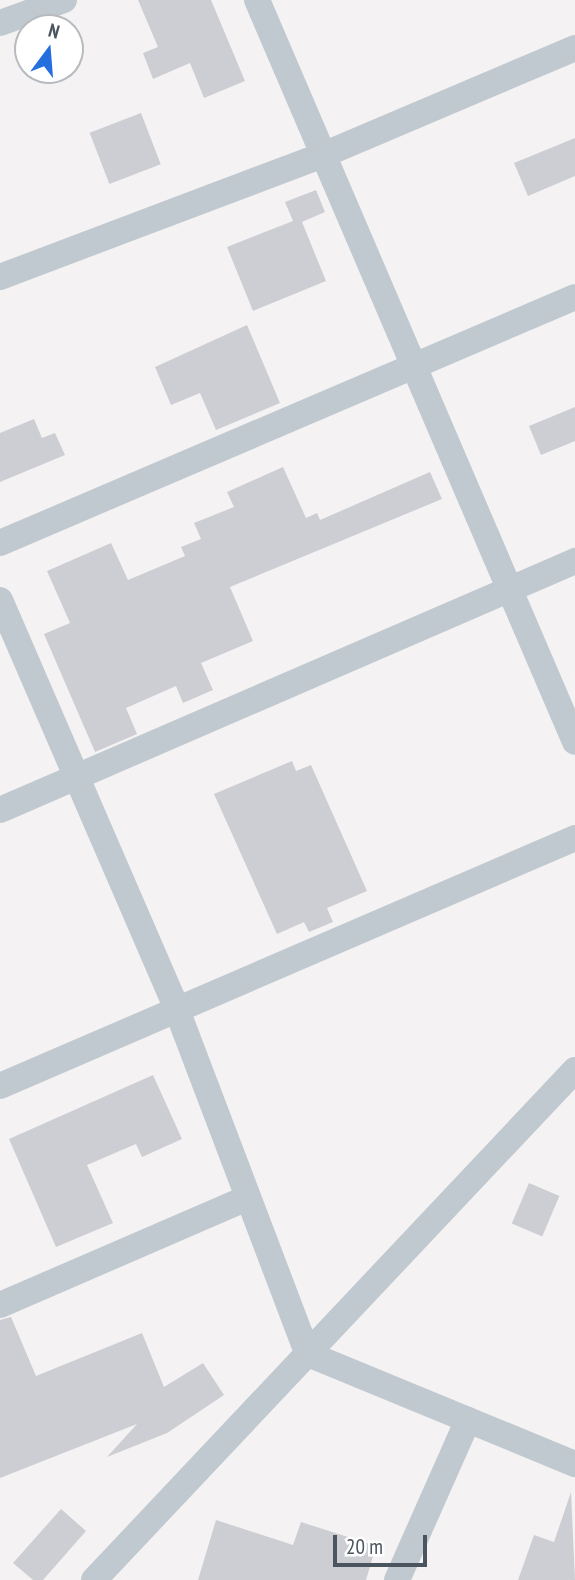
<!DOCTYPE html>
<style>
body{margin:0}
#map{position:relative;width:575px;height:1580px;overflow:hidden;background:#f4f2f2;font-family:"PT Sans Narrow",sans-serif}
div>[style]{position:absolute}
.building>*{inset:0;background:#cdced4;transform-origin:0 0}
.minor>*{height:26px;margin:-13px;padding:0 13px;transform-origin:13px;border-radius:13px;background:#c1c9d0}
span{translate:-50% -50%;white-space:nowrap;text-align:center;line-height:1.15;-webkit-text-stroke:5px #fff;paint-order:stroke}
.north{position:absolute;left:14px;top:14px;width:70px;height:70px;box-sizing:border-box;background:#fff;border:2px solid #b7bbbf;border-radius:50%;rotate:16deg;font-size:19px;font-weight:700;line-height:28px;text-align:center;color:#4b555f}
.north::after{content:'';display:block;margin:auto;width:24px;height:32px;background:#246fdd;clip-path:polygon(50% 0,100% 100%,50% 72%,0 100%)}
.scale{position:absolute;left:333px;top:1535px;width:94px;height:32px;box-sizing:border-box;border:4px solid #4b555f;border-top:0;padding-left:9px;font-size:21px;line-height:24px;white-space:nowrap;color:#4b555f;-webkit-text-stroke:5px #fff;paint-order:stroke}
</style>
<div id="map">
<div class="building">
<div style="clip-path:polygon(138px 0,211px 0,245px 81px,204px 98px,190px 63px,153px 79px,143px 53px,158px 47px)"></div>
<div style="left:141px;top:113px;width:55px;height:55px;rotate:69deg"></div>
<div style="clip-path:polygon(575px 138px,575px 176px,528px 196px,514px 163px)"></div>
<div style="clip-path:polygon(316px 190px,325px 212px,302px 222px,326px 281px,253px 311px,227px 247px,293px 221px,285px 202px)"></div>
<div style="clip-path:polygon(247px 325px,280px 403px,216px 430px,200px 393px,171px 405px,155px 367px)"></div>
<div style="clip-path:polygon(575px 407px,575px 441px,541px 455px,529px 426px)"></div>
<div style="clip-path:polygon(34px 419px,42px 438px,55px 433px,65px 455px,0 482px,0 433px)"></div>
<div style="clip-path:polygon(283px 467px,306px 518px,317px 513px,320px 520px,430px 472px,442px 499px,230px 587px,253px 641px,201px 663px,213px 690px,183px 703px,176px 686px,126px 708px,137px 734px,95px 752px,44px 634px,70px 623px,47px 571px,111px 543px,128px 580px,185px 556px,181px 547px,201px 539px,194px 523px,234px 507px,227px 492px)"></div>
<div style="clip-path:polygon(292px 761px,296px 771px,311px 765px,367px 891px,327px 908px,333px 922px,309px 932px,304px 922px,277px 934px,214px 794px)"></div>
<div style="clip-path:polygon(153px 1075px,182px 1139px,142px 1157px,136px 1144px,87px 1165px,113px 1223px,56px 1247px,9px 1139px)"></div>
<div style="left:529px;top:1183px;width:33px;height:44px;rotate:23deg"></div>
<div style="clip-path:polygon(11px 1317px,36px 1376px,142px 1333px,164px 1387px,203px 1363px,224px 1395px,167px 1433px,107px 1457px,137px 1424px,0 1478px,0 1320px)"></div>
<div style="clip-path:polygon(571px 1492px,575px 1580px,518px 1580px,534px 1535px,554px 1542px)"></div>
<div style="clip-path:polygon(61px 1509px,86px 1531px,43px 1580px,33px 1580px,13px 1563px)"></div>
<div style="clip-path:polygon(216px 1520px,293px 1545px,301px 1522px,376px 1546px,366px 1580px,198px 1580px)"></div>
</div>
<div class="minor">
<div style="left:257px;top:0;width:807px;rotate:66.8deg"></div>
<div style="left:0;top:23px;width:68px;rotate:-19.8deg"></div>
<div style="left:0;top:277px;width:345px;rotate:-20.7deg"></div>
<div style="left:323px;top:155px;width:274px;rotate:-23deg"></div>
<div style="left:0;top:543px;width:625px;rotate:-23.16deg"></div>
<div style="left:0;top:600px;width:447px;rotate:66.6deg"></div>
<div style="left:177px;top:1010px;width:368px;rotate:69.2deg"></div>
<div style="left:308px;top:1354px;width:289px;rotate:22.4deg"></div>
<div style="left:0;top:810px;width:627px;rotate:-23.41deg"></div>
<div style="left:0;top:1086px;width:626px;rotate:-23.33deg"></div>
<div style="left:0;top:1305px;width:269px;rotate:-23.4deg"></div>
<div style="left:94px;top:1580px;width:701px;rotate:-46.68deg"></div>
<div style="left:397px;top:1580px;width:175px;rotate:-66.1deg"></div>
</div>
<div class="north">N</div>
<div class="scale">20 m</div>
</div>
